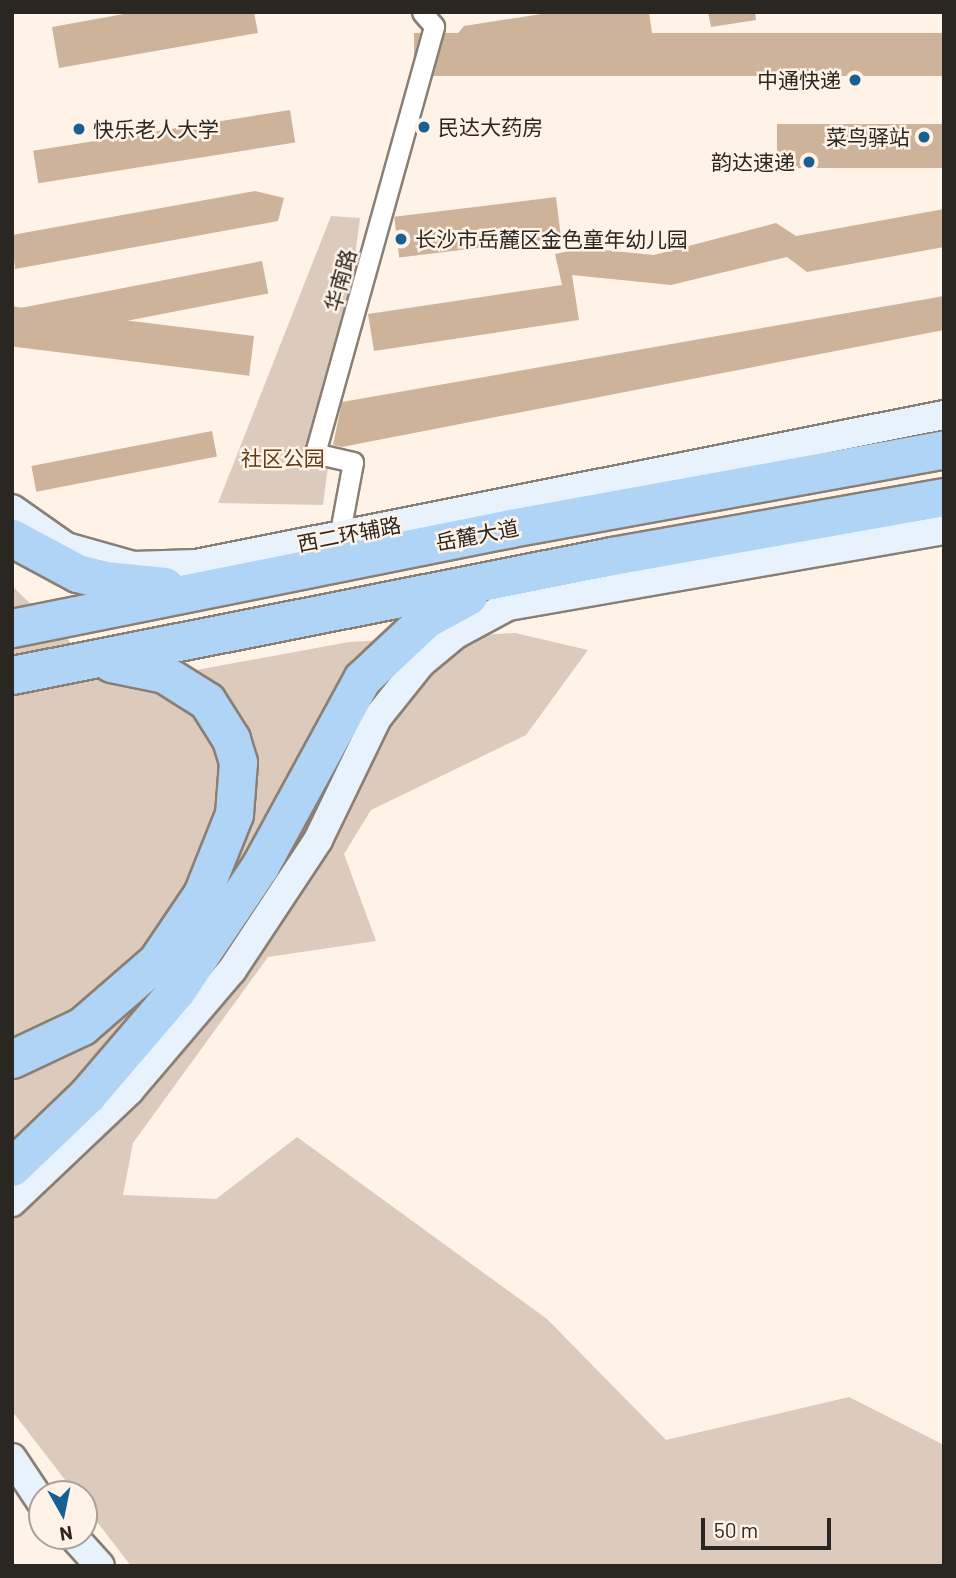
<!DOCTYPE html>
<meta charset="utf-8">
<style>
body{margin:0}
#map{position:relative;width:956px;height:1578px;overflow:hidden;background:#fff2e6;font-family:Barlow,"Noto Sans SC",sans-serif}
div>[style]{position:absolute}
.green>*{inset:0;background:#dccbbc}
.building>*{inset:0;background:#ceb39b;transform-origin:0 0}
.roads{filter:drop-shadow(2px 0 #8a7f74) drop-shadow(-2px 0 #8a7f74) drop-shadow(0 2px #8a7f74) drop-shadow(0 -2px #8a7f74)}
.street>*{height:19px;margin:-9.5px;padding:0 9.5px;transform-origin:9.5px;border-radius:9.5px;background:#fff}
.secondary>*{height:28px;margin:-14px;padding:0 14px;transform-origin:14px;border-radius:14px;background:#e7f2fc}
.highway>*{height:37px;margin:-18.5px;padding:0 18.5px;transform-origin:18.5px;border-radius:18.5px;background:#afd4f6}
.dots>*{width:19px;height:19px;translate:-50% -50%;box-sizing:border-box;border:4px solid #fff2e6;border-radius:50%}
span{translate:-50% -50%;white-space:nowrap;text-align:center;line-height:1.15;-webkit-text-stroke:5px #fff2e6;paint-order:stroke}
.poi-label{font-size:21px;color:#2a2621}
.right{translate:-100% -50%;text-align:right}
.left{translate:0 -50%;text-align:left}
.street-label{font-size:21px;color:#2a2621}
.park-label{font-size:21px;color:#623d13}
.frame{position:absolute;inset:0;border:14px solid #2a2621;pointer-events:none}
.north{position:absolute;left:28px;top:1480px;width:70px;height:70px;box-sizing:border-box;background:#fff2e6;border:2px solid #aaa097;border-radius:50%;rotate:171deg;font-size:19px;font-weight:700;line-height:28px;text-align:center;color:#2a2621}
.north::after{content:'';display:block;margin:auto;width:24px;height:32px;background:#185f93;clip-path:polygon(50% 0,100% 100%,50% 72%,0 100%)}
.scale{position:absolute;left:701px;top:1518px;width:130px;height:32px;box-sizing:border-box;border:4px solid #2a2621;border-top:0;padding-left:9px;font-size:21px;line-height:24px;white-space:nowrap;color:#2a2621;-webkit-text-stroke:5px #fff2e6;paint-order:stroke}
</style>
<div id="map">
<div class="green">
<div style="clip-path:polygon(331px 216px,360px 218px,323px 505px,218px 503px)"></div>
<div style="clip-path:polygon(12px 586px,115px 685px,349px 642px,515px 633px,588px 650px,526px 735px,371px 810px,344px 854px,376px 941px,268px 957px,133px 1143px,123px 1195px,216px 1199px,297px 1137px,547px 1319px,666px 1440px,849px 1397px,944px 1445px,944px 1566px,131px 1566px,84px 1505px,84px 1494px,76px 1494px,12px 1411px)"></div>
</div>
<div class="building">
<div style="clip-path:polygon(135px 12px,254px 12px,258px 33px,59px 68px,52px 27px)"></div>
<div style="clip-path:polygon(554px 12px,649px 12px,652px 33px,446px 65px,438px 57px,464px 26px)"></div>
<div style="clip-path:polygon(708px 12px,755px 12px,756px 20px,711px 27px)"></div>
<div style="left:944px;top:33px;width:43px;height:530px;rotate:90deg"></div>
<div style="left:290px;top:110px;width:33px;height:260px;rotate:81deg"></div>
<div style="left:944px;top:124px;width:44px;height:167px;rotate:90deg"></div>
<div style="clip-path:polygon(255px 191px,284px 198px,278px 221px,15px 269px,12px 235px)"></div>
<div style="left:556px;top:197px;width:41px;height:163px;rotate:83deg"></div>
<div style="clip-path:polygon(944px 209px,944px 247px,807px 272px,787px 257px,671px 285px,572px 275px,579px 320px,374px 351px,368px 314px,562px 285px,555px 254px,583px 248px,654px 255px,776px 223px,796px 236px)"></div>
<div style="left:262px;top:261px;width:33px;height:254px;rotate:79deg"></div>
<div style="clip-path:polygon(944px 296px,944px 330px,342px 447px,333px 445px,342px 402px)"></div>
<div style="left:254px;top:336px;width:40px;height:245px;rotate:97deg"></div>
<div style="left:212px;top:431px;width:26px;height:184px;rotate:79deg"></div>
</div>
<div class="roads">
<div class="street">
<div style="left:339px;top:537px;width:76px;rotate:-79.4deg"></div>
<div style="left:353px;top:462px;width:39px;rotate:-167deg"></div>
<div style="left:315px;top:453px;width:443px;rotate:-74.4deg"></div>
<div style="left:434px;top:26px;width:18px;rotate:-131deg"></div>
</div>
<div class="secondary">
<div style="left:12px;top:509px;width:66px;rotate:35.1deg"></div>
<div style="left:66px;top:547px;width:70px;rotate:15.8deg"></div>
<div style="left:133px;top:566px;width:63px;rotate:-1.8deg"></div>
<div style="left:196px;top:564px;width:763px;rotate:-11.27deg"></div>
<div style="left:12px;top:1202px;width:161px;rotate:-43.5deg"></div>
<div style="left:129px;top:1091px;width:159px;rotate:-49.6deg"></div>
<div style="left:232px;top:970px;width:156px;rotate:-56.5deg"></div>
<div style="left:318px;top:840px;width:136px;rotate:-64.2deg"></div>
<div style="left:377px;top:718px;width:70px;rotate:-51.3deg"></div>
<div style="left:421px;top:663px;width:45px;rotate:-39.6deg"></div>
<div style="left:456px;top:634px;width:59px;rotate:-28.3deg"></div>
<div style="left:508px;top:606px;width:443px;rotate:-9.9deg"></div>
<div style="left:12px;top:1458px;width:54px;rotate:56.3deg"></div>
<div style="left:73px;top:1536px;width:40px;rotate:48deg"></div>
</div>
<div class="highway">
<div style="left:12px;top:538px;width:74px;rotate:28.3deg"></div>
<div style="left:77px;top:573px;width:29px;rotate:14deg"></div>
<div style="left:105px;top:580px;width:60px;rotate:5.7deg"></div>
<div style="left:12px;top:628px;width:509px;rotate:-11.33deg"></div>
<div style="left:511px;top:528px;width:440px;rotate:-10.3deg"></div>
<div style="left:12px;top:675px;width:612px;rotate:-11.22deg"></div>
<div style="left:612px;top:556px;width:337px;rotate:-10.1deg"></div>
<div style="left:12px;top:1059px;width:77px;rotate:-25.2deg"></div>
<div style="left:82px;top:1026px;width:98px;rotate:-40.9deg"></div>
<div style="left:156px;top:962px;width:82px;rotate:-55.9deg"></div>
<div style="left:202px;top:894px;width:86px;rotate:-68.2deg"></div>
<div style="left:234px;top:814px;width:52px;rotate:-85.6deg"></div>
<div style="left:238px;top:762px;width:24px;rotate:-107deg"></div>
<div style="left:231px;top:739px;width:45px;rotate:-122.3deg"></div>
<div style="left:207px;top:701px;width:51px;rotate:-147.9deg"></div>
<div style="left:164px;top:674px;width:54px;rotate:-168.3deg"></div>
<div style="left:12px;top:1167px;width:105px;rotate:-43.8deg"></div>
<div style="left:88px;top:1094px;width:135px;rotate:-49.5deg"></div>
<div style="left:176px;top:991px;width:151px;rotate:-56.1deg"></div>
<div style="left:260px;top:866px;width:213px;rotate:-61.4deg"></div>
<div style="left:362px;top:679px;width:88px;rotate:-43.2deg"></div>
<div style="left:426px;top:619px;width:48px;rotate:-28.7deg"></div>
</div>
</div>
<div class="dots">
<div style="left:855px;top:80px;background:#185f93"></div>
<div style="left:424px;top:127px;background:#185f93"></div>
<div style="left:79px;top:129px;background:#185f93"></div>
<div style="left:924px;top:137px;background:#185f93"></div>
<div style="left:809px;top:162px;background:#185f93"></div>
<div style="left:401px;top:239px;background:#185f93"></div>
</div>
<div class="poi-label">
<span class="right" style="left:841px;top:80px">中通快递</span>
<span class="left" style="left:438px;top:127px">民达大药房</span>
<span class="left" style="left:93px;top:129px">快乐老人大学</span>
<span class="right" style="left:910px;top:137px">菜鸟驿站</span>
<span class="right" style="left:795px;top:162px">韵达速递</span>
<span class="left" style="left:415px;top:239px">长沙市岳麓区金色童年幼儿园</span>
</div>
<div class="street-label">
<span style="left:340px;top:280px;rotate:-74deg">华南路</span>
<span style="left:349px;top:534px;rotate:-11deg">西二环辅路</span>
<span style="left:477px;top:535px;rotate:-11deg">岳麓大道</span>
</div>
<div class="park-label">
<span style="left:283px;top:458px">社区公园</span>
</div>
<div class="frame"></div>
<div class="north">N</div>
<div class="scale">50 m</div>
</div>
